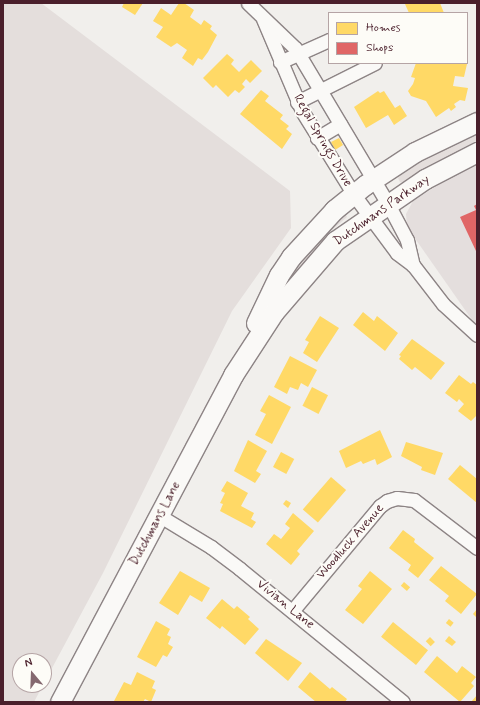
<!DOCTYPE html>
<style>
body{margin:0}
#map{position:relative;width:480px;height:705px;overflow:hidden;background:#f1efec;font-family:Mynerve,sans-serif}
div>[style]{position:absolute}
.built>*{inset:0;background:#e4dedd}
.green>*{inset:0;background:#e4dedc}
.homes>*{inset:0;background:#ffd966;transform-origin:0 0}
.shops>*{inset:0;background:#e06666}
.roads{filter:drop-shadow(1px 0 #8d8485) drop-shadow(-1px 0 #8d8485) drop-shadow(0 1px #8d8485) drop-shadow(0 -1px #8d8485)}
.street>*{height:13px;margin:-6.5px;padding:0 6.5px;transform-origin:6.5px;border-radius:6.5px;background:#faf9f7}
.secondary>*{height:19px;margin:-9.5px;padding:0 9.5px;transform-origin:9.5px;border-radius:9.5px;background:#faf9f7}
span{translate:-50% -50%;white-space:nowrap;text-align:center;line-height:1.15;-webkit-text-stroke:4px #fdfcf7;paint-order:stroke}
.street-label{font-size:13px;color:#4a1f2b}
.frame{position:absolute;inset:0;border:4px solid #4a1f2b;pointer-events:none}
.legend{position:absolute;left:328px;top:12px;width:140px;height:52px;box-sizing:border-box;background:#fdfcf7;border:1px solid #b5a4a5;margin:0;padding:5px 7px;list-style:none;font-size:12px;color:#4a1f2b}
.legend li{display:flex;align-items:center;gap:8px;height:20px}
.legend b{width:20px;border:1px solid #b5a4a5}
.north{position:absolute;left:12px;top:653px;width:40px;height:40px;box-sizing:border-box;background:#fdfcf7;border:1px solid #b5a4a5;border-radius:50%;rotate:341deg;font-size:11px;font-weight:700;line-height:16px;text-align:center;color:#4a1f2b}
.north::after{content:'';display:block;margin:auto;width:14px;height:18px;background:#84686f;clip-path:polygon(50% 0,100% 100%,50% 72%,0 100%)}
</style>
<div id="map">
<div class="built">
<div style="clip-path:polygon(477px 165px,477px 327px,407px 227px,406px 214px,413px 201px,454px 175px)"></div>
</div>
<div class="green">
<div style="clip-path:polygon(3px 3px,41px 3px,290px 191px,291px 228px,232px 311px,103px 573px,44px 683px,44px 661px,20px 661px,20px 685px,43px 685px,34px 702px,3px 702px)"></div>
<div style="clip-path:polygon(477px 128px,477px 140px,456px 154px,403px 183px,400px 182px,398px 178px,401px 174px)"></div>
<div style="clip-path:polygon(345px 213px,347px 217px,320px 241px,309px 262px,282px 294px,285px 281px,311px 246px)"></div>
</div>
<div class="homes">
<div style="clip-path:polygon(124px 3px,143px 3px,135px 15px,122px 7px)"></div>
<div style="clip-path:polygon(179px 3px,184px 3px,194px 10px,190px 17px,201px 25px,204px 20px,212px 26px,210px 29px,217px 35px,208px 52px,202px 60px,198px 58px,193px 66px,182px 58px,187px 50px,177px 43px,171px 47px,156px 37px,163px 27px,153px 21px,161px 8px,171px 15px)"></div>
<div style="clip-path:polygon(440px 3px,444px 13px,409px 13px,405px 4px)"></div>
<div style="clip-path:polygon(227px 54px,234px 60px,231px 64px,239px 72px,251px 60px,262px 71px,250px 83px,246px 79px,242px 84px,245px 87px,239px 93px,235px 90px,228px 97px,216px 85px,213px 88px,203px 78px)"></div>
<div style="clip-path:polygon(416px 63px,467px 64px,464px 77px,455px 76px,453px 86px,468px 88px,465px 101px,460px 100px,454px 104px,456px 107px,451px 111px,449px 108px,436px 117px,426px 101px,411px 96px,408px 91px,413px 84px,415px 78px,411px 77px)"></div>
<div style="clip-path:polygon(261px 90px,269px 96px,265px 101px,283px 115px,280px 119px,289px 126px,286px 129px,292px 134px,282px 149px,240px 114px)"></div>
<div style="clip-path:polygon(378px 91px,380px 93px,384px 91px,395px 108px,400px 105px,407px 116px,394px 125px,388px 115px,366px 128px,354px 107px)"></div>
<div style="clip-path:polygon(339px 138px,343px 145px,335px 150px,331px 142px)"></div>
<div style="clip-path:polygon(363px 312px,374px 321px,377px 316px,398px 333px,385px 351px,353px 325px)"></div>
<div style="clip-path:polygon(320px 316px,339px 328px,317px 362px,303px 353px,309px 342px,305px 340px)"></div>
<div style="clip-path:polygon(412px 339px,445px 363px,431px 380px,415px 367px,412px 370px,399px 359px,401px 356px,399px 355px)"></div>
<div style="clip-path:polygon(290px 356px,317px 370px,308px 387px,301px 383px,298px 390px,290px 387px,287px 394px,274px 387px)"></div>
<div style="clip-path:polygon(459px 375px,471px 384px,473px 382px,477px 385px,477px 415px,471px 421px,458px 411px,464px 404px,459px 399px,457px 402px,445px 393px)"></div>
<div style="left:312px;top:387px;width:18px;height:21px;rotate:27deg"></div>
<div style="clip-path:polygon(269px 395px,291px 407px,272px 444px,255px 435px,266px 414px,260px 411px)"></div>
<div style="clip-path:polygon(380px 430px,392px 457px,377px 465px,375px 459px,363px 464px,361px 461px,346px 468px,339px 451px)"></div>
<div style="clip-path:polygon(248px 440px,267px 451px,256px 471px,261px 474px,255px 483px,234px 471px)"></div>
<div style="clip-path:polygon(406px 442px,443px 453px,435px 475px,421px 470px,422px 467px,401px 456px)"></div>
<div style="left:281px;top:452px;width:15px;height:17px;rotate:28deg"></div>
<div style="clip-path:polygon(460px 465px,477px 479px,477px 503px,448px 479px)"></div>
<div style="left:331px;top:477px;width:20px;height:43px;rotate:41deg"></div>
<div style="clip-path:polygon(227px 481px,248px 493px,241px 506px,254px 513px,251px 519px,256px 522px,252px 528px,220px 511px,223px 504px,220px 503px,225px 493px,221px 491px)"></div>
<div style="clip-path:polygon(286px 500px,291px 503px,288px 508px,283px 504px)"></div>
<div style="clip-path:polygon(293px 513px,314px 531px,297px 551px,300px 554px,291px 565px,266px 544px,274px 534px,281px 539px,290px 528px,285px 524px)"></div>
<div style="clip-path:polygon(403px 530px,415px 539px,414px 542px,434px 558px,418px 578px,408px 570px,411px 565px,389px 548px)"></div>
<div style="clip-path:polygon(441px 566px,477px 594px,461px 614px,445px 601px,449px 596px,429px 580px)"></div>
<div style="clip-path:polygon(180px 571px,210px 588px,202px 602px,190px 595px,178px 615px,159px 603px)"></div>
<div style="clip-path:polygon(370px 571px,392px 589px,363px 624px,345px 610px,362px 589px,358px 586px)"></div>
<div style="left:404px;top:582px;width:8px;height:5px;rotate:40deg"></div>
<div style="clip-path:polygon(222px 599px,234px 609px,237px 606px,250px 617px,248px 619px,259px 629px,245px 645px,222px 626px,220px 629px,206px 618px)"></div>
<div style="clip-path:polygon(477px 609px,477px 618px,473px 614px)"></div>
<div style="left:449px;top:619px;width:6px;height:5px;rotate:39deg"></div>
<div style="clip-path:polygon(156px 621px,170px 629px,167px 635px,171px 637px,168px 644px,173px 647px,167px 657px,163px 655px,156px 667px,137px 657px)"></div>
<div style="left:393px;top:622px;width:45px;height:19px;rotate:39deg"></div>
<div style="clip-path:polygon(449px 636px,456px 642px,452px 646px,445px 641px)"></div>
<div style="left:430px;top:637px;width:7px;height:6px;rotate:45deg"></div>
<div style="clip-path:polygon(266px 639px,302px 663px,288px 681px,255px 653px)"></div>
<div style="clip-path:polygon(437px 656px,457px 673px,462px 666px,476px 677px,471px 683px,474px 686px,460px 702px,424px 672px)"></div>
<div style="clip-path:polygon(137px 672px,155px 681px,152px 688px,156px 690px,151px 702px,145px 699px,143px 702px,114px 701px,124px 682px,131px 685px)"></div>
<div style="clip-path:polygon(310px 672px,330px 689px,332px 687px,347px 699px,345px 702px,316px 702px,298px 687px)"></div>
<div style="clip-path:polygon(477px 695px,477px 702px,471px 702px)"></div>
</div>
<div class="shops">
<div style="clip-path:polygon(477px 204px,477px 250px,476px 251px,460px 217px,476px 210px,474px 206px)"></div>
</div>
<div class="roads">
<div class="street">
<div style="left:248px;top:3px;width:65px;rotate:43.8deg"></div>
<div style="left:295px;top:48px;width:182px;rotate:59.2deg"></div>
<div style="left:388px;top:204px;width:41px;rotate:62.2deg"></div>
<div style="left:407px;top:240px;width:26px;rotate:77deg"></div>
<div style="left:263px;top:19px;width:100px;rotate:67deg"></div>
<div style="left:302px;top:111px;width:99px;rotate:58.2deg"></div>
<div style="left:354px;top:195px;width:72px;rotate:53.4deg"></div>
<div style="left:397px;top:253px;width:20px;rotate:37deg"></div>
<div style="left:413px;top:265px;width:49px;rotate:52.4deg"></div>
<div style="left:443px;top:304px;width:46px;rotate:42.4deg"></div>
<div style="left:280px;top:62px;width:54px;rotate:-24.2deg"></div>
<div style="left:297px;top:102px;width:87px;rotate:-26.6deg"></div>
<div style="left:317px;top:138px;width:27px;rotate:-31deg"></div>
<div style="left:160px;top:516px;width:60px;rotate:31.3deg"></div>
<div style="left:211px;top:547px;width:36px;rotate:37deg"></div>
<div style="left:240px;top:569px;width:210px;rotate:39.2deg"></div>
<div style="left:293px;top:610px;width:136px;rotate:-50.1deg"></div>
<div style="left:380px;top:506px;width:9px;rotate:-36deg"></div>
<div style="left:387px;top:501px;width:10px;rotate:-17deg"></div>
<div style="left:397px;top:498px;width:17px;rotate:7deg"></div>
<div style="left:414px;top:500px;width:79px;rotate:37.3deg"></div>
</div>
<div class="secondary">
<div style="left:256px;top:323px;width:53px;rotate:-64.4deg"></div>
<div style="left:279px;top:275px;width:22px;rotate:-56deg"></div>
<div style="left:291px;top:257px;width:64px;rotate:-47.5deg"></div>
<div style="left:334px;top:210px;width:40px;rotate:-39deg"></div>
<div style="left:365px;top:185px;width:60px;rotate:-33.4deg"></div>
<div style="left:415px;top:152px;width:69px;rotate:-25.8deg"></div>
<div style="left:60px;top:702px;width:370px;rotate:-62.1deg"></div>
<div style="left:233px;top:375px;width:75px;rotate:-56.9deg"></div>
<div style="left:274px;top:312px;width:94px;rotate:-49.3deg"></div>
<div style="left:335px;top:241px;width:109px;rotate:-34.6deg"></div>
<div style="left:425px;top:179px;width:59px;rotate:-27.4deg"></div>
</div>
</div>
<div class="street-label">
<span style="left:322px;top:141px;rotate:60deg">Regal Springs Drive</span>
<span style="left:382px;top:211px;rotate:-35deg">Dutchmans Parkway</span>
<span style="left:156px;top:524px;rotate:-62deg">Dutchmans Lane</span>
<span style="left:351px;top:542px;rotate:-49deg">Woodluck Avenue</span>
<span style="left:285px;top:605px;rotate:39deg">Vivian Lane</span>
</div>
<div class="frame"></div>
<ul class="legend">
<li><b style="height:11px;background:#ffd966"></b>Homes</li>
<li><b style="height:11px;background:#e06666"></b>Shops</li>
</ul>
<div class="north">N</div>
</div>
